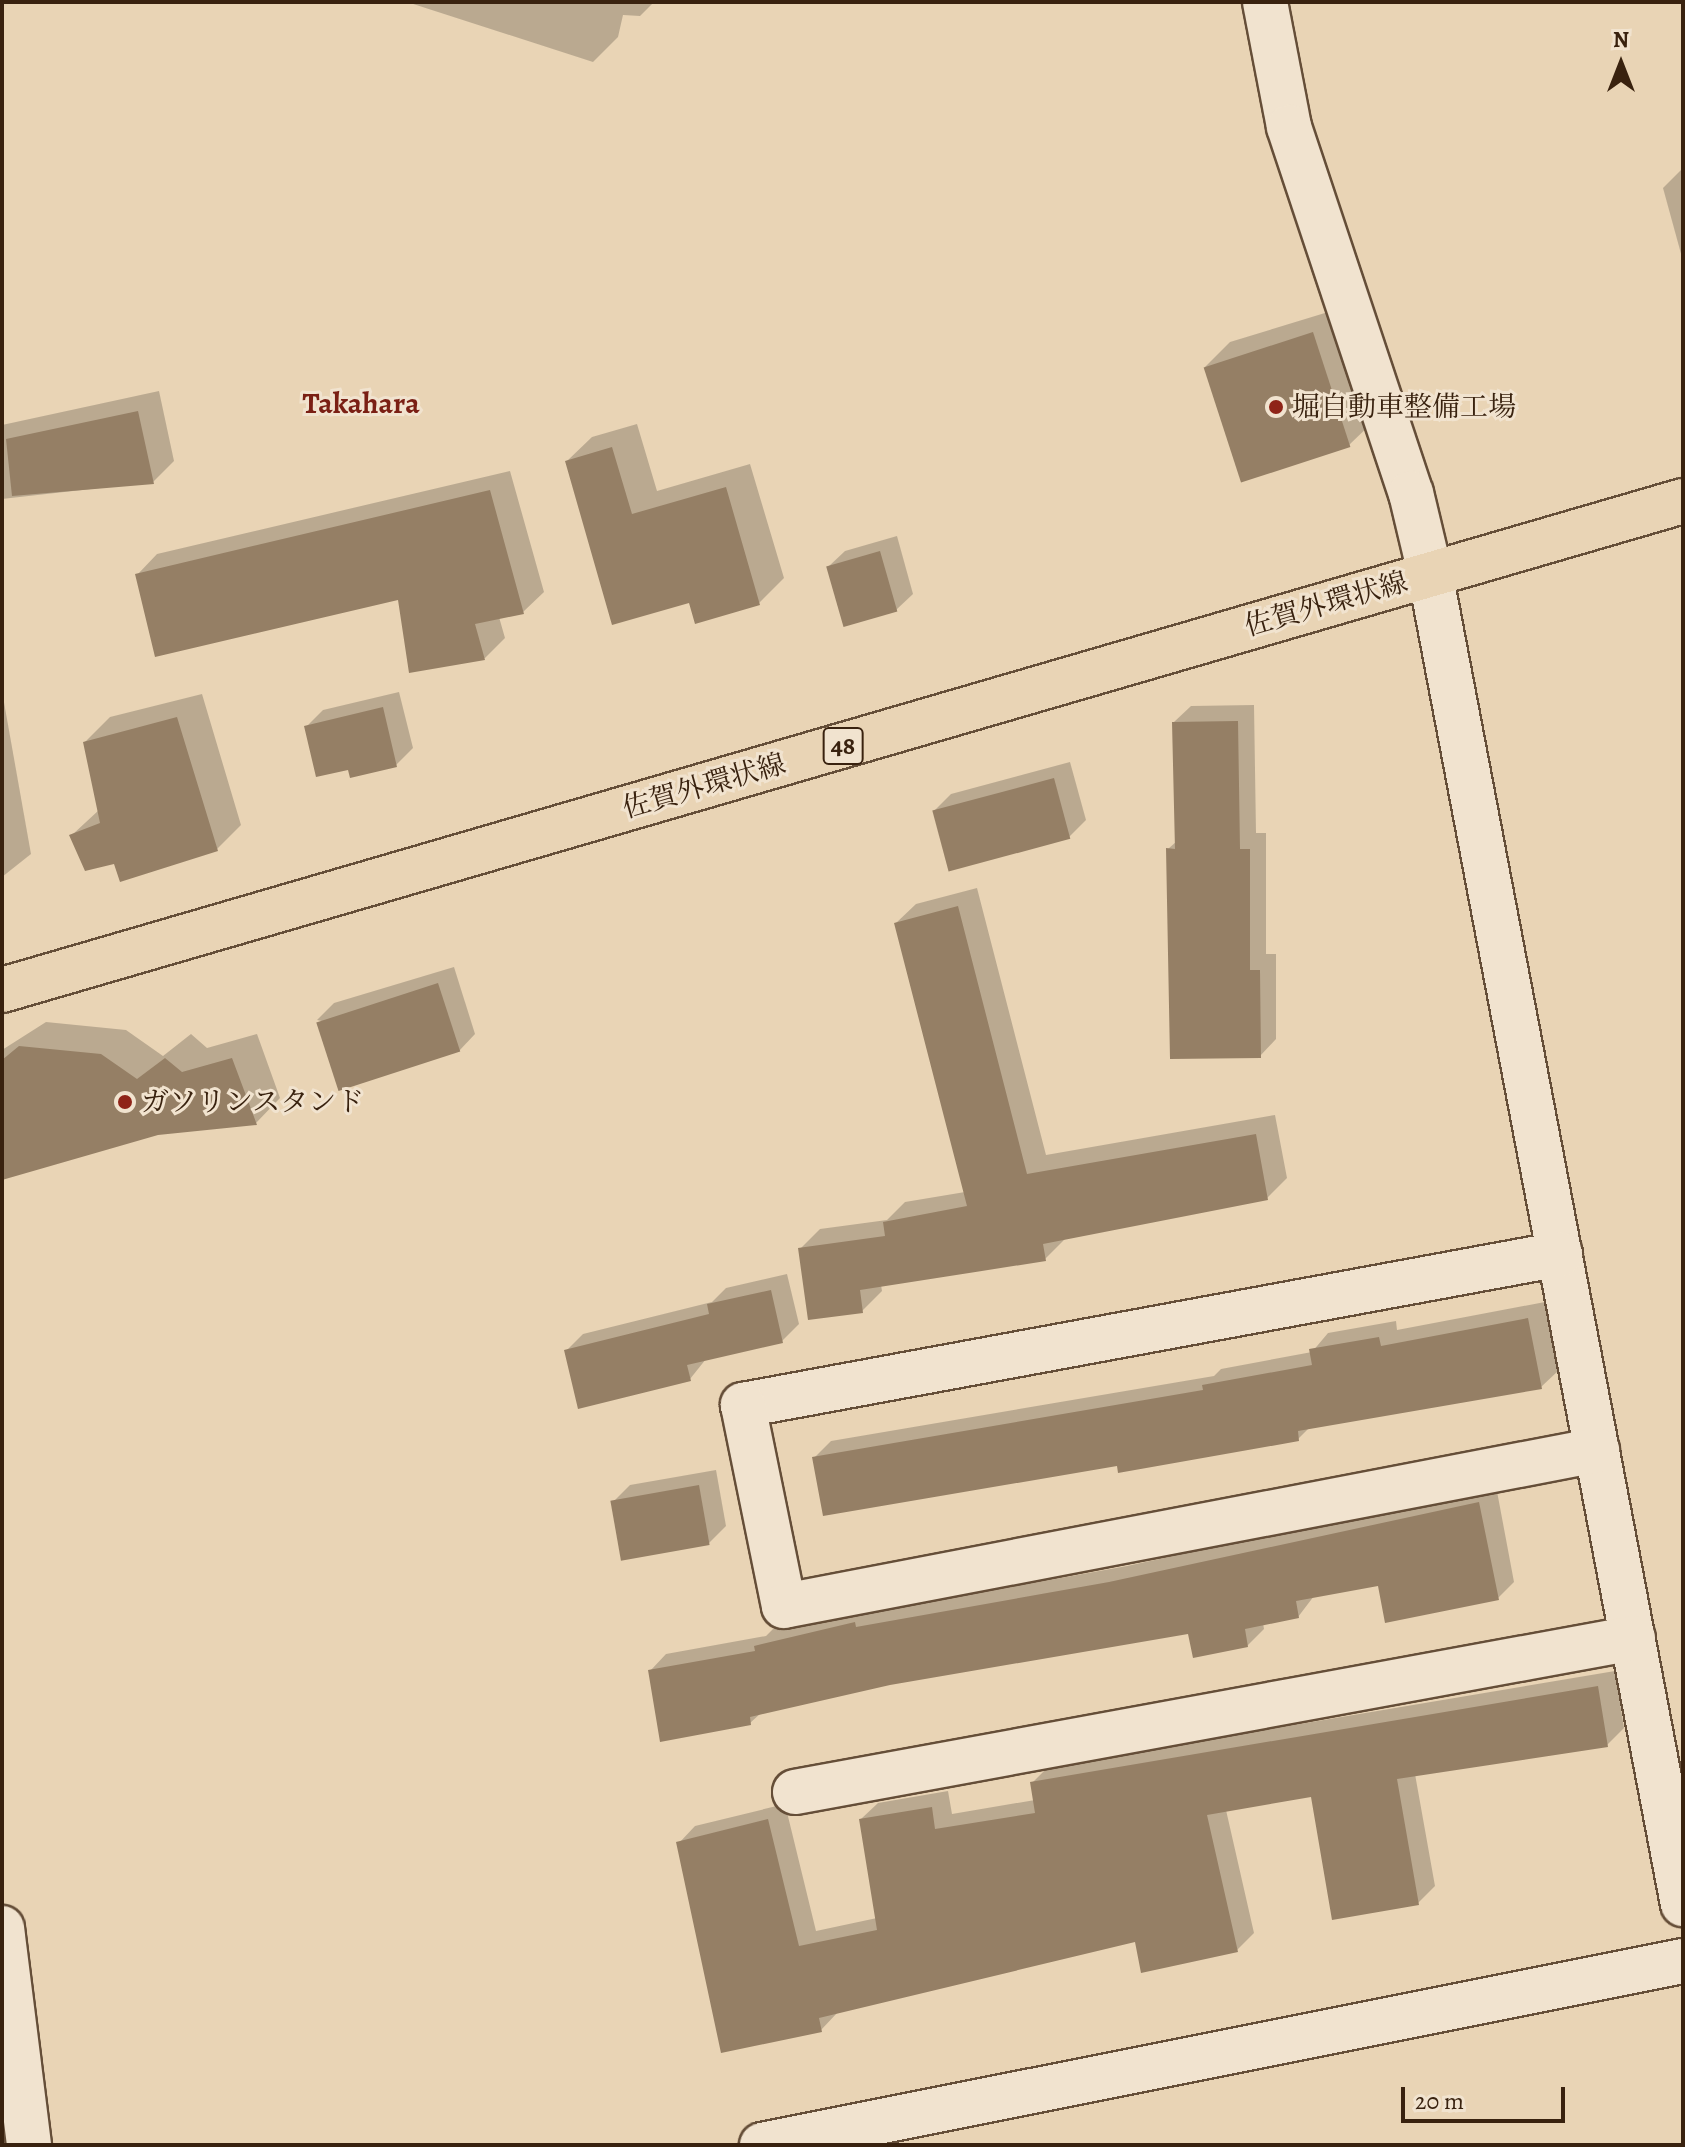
<!DOCTYPE html>
<meta charset="utf-8">
<style>
body{margin:0}
#map{position:relative;width:1685px;height:2147px;overflow:hidden;background:#e9d4b5;font-family:Alegreya,"Noto Serif JP",serif}
div>[style]{position:absolute}
.shadow>*{inset:0;background:#0003}
.building>*{inset:0;background:#957f65;transform-origin:0 0}
.roads{filter:drop-shadow(2px 0 #654e38) drop-shadow(-2px 0 #654e38) drop-shadow(0 2px #654e38) drop-shadow(0 -2px #654e38)}
.minor>*{height:44px;margin:-22px;padding:0 22px;transform-origin:22px;border-radius:22px;background:#f1e3cf}
.major>*{height:44px;margin:-22px;padding:0 22px;transform-origin:22px;border-radius:22px;background:#e9d4b5}
.dots>*{width:22px;height:22px;translate:-50% -50%;box-sizing:border-box;border:4px solid #f1e3cf;border-radius:50%}
span{translate:-50% -50%;white-space:nowrap;text-align:center;line-height:1.15;-webkit-text-stroke:6px #f1e3cf;paint-order:stroke}
.shield-label span{padding:2px 6px;background:#f1e3cf;border:2px solid;border-radius:6px;-webkit-text-stroke-width:0}
.shield-label{font-size:26px;color:#39220f;font-weight:700}
.poi-label{font-size:28px;color:#39220f}
.left{translate:0 -50%;text-align:left}
.street-label{font-size:28px;color:#39220f}
.neighbourhood-label{font-size:30px;color:#7a1f14;font-weight:700}
.frame{position:absolute;inset:0;border:4px solid #39220f;pointer-events:none}
.north{position:absolute;left:1581px;top:24px;width:80px;height:80px;-webkit-text-stroke:6px #f1e3cf;paint-order:stroke;rotate:0deg;font-size:22px;font-weight:700;line-height:32px;text-align:center;color:#39220f}
.north::after{content:'';display:block;margin:auto;width:28px;height:36px;background:#39220f;clip-path:polygon(50% 0,100% 100%,50% 72%,0 100%)}
.scale{position:absolute;left:1401px;top:2087px;width:164px;height:36px;box-sizing:border-box;border:4px solid #39220f;border-top:0;padding-left:10px;font-size:24px;line-height:28px;white-space:nowrap;color:#39220f;-webkit-text-stroke:6px #f1e3cf;paint-order:stroke}
</style>
<div id="map">
<div class="shadow">
<div style="clip-path:polygon(407px 2px,654px 2px,640px 16px,623px 15px,618px 37px,593px 62px)"></div>
<div style="clip-path:polygon(1683px 168px,1683px 261px,1663px 188px)"></div>
<div style="clip-path:polygon(1338px 309px,1374px 421px,1349px 445px,1205px 367px,1230px 342px)"></div>
<div style="clip-path:polygon(159px 391px,174px 461px,153px 482px,2px 499px,2px 425px)"></div>
<div style="clip-path:polygon(637px 424px,657px 491px,750px 464px,784px 578px,759px 603px,690px 601px,567px 461px,592px 437px)"></div>
<div style="clip-path:polygon(510px 471px,544px 592px,523px 612px,499px 617px,505px 638px,485px 658px,411px 670px,400px 597px,137px 575px,157px 554px)"></div>
<div style="clip-path:polygon(897px 536px,913px 594px,896px 610px,828px 567px,845px 551px)"></div>
<div style="clip-path:polygon(2px 691px,31px 854px,2px 877px)"></div>
<div style="clip-path:polygon(399px 692px,413px 748px,396px 765px,349px 767px,306px 727px,323px 710px)"></div>
<div style="clip-path:polygon(202px 694px,241px 825px,217px 849px,115px 861px,72px 835px,99px 810px,85px 742px,110px 717px)"></div>
<div style="clip-path:polygon(1254px 705px,1256px 833px,1266px 833px,1266px 954px,1276px 954px,1276px 1039px,1260px 1056px,1168px 849px,1177px 841px,1174px 722px,1191px 706px)"></div>
<div style="clip-path:polygon(1070px 762px,1086px 820px,1069px 837px,934px 811px,951px 794px)"></div>
<div style="clip-path:polygon(977px 888px,1046px 1155px,1275px 1115px,1287px 1178px,1267px 1198px,1065px 1239px,1045px 1259px,881px 1285px,882px 1291px,862px 1311px,800px 1249px,820px 1229px,887px 1220px,905px 1202px,965px 1192px,896px 923px,916px 904px)"></div>
<div style="clip-path:polygon(454px 967px,475px 1034px,459px 1051px,317px 1020px,334px 1003px)"></div>
<div style="clip-path:polygon(46px 1022px,126px 1030px,163px 1056px,191px 1034px,207px 1048px,257px 1034px,280px 1098px,256px 1123px,157px 1133px,2px 1177px,2px 1050px)"></div>
<div style="clip-path:polygon(787px 1274px,799px 1324px,782px 1341px,706px 1359px,690px 1379px,566px 1351px,583px 1334px,712px 1302px,726px 1288px)"></div>
<div style="clip-path:polygon(1545px 1302px,1558px 1371px,1541px 1387px,1310px 1427px,1298px 1439px,1119px 1464px,814px 1458px,831px 1441px,1214px 1376px,1221px 1369px,1312px 1352px,1328px 1333px,1396px 1321px,1397px 1330px)"></div>
<div style="clip-path:polygon(716px 1470px,726px 1526px,709px 1543px,613px 1502px,630px 1485px)"></div>
<div style="clip-path:polygon(1496px 1486px,1514px 1582px,1498px 1598px,1380px 1584px,1314px 1596px,1298px 1617px,1263px 1623px,1264px 1629px,1247px 1646px,1190px 1632px,890px 1683px,761px 1713px,750px 1723px,650px 1671px,666px 1654px,766px 1636px,773px 1629px,872px 1606px,873px 1612px,1127px 1566px)"></div>
<div style="clip-path:polygon(1615px 1671px,1624px 1728px,1607px 1745px,1415px 1774px,1435px 1886px,1418px 1903px,1312px 1795px,1226px 1810px,1254px 1933px,1237px 1950px,1136px 1940px,838px 2012px,821px 2030px,679px 1843px,695px 1826px,785px 1804px,816px 1931px,877px 1918px,861px 1819px,878px 1803px,948px 1791px,952px 1814px,1035px 1800px,1032px 1783px,1049px 1766px)"></div>
</div>
<div class="building">
<div style="left:1313px;top:332px;width:121px;height:115px;rotate:72deg"></div>
<div style="clip-path:polygon(138px 411px,154px 484px,12px 496px,6px 439px)"></div>
<div style="clip-path:polygon(612px 447px,632px 514px,726px 487px,760px 605px,695px 624px,689px 603px,612px 625px,565px 461px)"></div>
<div style="clip-path:polygon(490px 490px,524px 614px,475px 624px,485px 660px,409px 673px,398px 600px,155px 657px,135px 574px)"></div>
<div style="left:880px;top:551px;width:63px;height:56px;rotate:74deg"></div>
<div style="clip-path:polygon(383px 707px,397px 767px,350px 778px,348px 770px,316px 777px,304px 726px)"></div>
<div style="clip-path:polygon(177px 717px,218px 851px,120px 882px,114px 864px,85px 871px,69px 835px,100px 823px,83px 742px)"></div>
<div style="clip-path:polygon(1238px 721px,1240px 849px,1250px 849px,1250px 970px,1260px 970px,1261px 1058px,1170px 1059px,1166px 848px,1175px 849px,1172px 722px)"></div>
<div style="left:1054px;top:778px;width:63px;height:126px;rotate:75deg"></div>
<div style="clip-path:polygon(958px 906px,1027px 1174px,1256px 1134px,1268px 1200px,1043px 1244px,1046px 1261px,860px 1290px,863px 1313px,808px 1320px,798px 1248px,885px 1236px,883px 1222px,967px 1206px,894px 923px)"></div>
<div style="left:438px;top:983px;width:72px;height:128px;rotate:72deg"></div>
<div style="clip-path:polygon(19px 1046px,101px 1054px,137px 1079px,165px 1058px,182px 1072px,232px 1058px,257px 1125px,158px 1135px,2px 1180px,2px 1060px)"></div>
<div style="clip-path:polygon(771px 1290px,783px 1343px,687px 1365px,691px 1381px,578px 1409px,564px 1350px,709px 1314px,707px 1304px)"></div>
<div style="clip-path:polygon(1528px 1318px,1542px 1389px,1298px 1431px,1299px 1441px,1118px 1473px,1117px 1466px,823px 1516px,812px 1457px,1203px 1390px,1202px 1385px,1312px 1365px,1309px 1349px,1379px 1337px,1381px 1346px)"></div>
<div style="left:699px;top:1485px;width:61px;height:90px;rotate:80deg"></div>
<div style="clip-path:polygon(1479px 1502px,1499px 1600px,1385px 1623px,1378px 1586px,1296px 1601px,1299px 1618px,1245px 1629px,1248px 1647px,1193px 1658px,1188px 1634px,890px 1685px,750px 1717px,751px 1725px,660px 1742px,648px 1670px,755px 1651px,754px 1646px,855px 1622px,856px 1627px,1109px 1582px)"></div>
<div style="clip-path:polygon(1598px 1686px,1608px 1747px,1397px 1779px,1419px 1905px,1332px 1920px,1311px 1797px,1207px 1815px,1238px 1952px,1141px 1973px,1135px 1942px,819px 2018px,822px 2032px,721px 2053px,676px 1842px,768px 1819px,799px 1946px,877px 1930px,859px 1819px,932px 1807px,935px 1829px,1035px 1813px,1030px 1782px)"></div>
</div>
<div class="roads">
<div class="minor">
<div style="left:1265px;top:2px;width:127px;rotate:79.1deg"></div>
<div style="left:1289px;top:127px;width:386px;rotate:71.6deg"></div>
<div style="left:1411px;top:493px;width:82px;rotate:76.6deg"></div>
<div style="left:1430px;top:573px;width:1355px;rotate:79.24deg"></div>
<div style="left:1560px;top:1254px;width:831px;rotate:169.53deg"></div>
<div style="left:743px;top:1405px;width:205px;rotate:78.5deg"></div>
<div style="left:784px;top:1606px;width:828px;rotate:-10.86deg"></div>
<div style="left:795px;top:1792px;width:852px;rotate:-10.41deg"></div>
<div style="left:2px;top:1928px;width:219px;rotate:82.9deg"></div>
<div style="left:762px;top:2145px;width:939px;rotate:-11.3deg"></div>
</div>
<div class="major">
<div style="left:2px;top:990px;width:1751px;rotate:-16.22deg"></div>
</div>
</div>
<div class="dots">
<div style="left:1276px;top:407px;background:#8f2418"></div>
<div style="left:125px;top:1102px;background:#8f2418"></div>
</div>
<div class="shield-label">
<span style="left:843px;top:746px">48</span>
</div>
<div class="poi-label">
<span class="left" style="left:1292px;top:407px">堀自動車整備工場</span>
<span class="left" style="left:141px;top:1102px">ガソリンスタンド</span>
</div>
<div class="street-label">
<span style="left:1326px;top:604px;rotate:-16deg">佐賀外環状線</span>
<span style="left:704px;top:786px;rotate:-16deg">佐賀外環状線</span>
</div>
<div class="neighbourhood-label">
<span style="left:361px;top:403px">Takahara</span>
</div>
<div class="frame"></div>
<div class="north">N</div>
<div class="scale">20 m</div>
</div>
